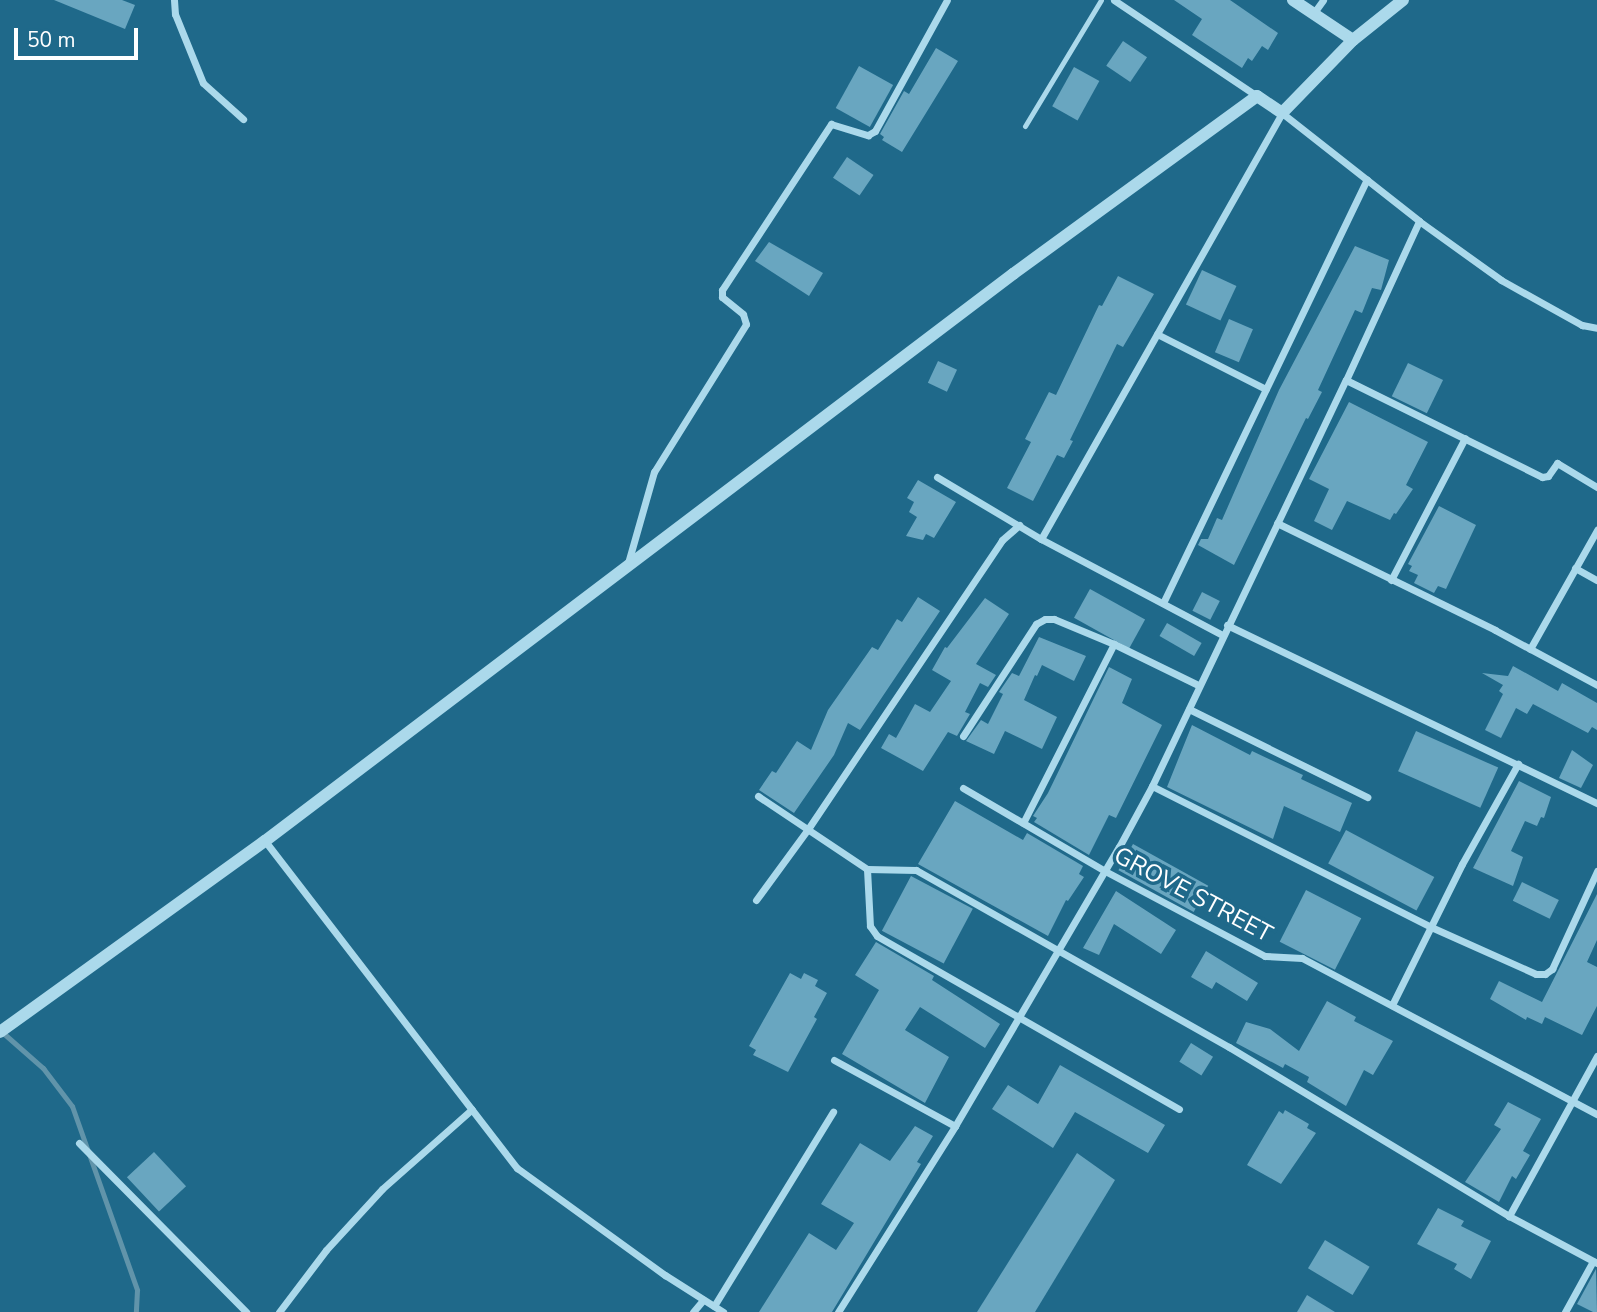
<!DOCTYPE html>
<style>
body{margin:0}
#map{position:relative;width:1597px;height:1312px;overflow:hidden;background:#1f698a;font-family:"Nunito Sans",sans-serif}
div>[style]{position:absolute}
.stream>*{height:5px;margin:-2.5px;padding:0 2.5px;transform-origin:2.5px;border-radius:2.5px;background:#6194aa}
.building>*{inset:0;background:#69a6c0;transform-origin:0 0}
.service>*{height:5px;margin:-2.5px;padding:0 2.5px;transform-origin:2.5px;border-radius:2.5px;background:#abd9eb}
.minor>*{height:7px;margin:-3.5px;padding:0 3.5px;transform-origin:3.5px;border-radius:3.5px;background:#abd9eb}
.tertiary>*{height:12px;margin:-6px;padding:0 6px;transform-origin:6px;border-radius:6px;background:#abd9eb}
span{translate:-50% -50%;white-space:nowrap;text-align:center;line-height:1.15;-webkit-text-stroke:7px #1f698a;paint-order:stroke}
.street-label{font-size:24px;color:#fff}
.scale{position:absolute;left:14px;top:28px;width:124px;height:32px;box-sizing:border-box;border:4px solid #fff;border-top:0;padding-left:9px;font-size:21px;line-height:24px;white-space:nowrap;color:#fff;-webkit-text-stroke:5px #1f698a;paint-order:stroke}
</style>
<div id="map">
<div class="stream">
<div style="left:2px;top:1032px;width:55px;rotate:41.3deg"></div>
<div style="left:43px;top:1068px;width:48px;rotate:52.7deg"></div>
<div style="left:72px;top:1106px;width:195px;rotate:70.5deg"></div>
<div style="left:137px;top:1290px;width:22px;rotate:93deg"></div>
</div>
<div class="building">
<div style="clip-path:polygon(54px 0,122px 0,135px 5px,125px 29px)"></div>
<div style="clip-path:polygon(1174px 0,1230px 0,1278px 33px,1268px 50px,1262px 46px,1252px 61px,1248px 58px,1242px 68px,1192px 35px,1202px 19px)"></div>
<div style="left:1123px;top:41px;width:29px;height:30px;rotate:34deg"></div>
<div style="clip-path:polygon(936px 48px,958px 61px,902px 152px,882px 140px,884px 137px,880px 134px,904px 91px,909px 94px)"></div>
<div style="left:859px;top:66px;width:39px;height:48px;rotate:29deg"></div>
<div style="left:1074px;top:67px;width:29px;height:45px;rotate:29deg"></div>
<div style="left:847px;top:157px;width:32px;height:25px;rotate:34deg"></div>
<div style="clip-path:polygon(769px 242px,823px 273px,809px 296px,755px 261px)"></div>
<div style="clip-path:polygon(1355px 246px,1389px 260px,1381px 290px,1372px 288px,1362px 313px,1355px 310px,1318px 390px,1322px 392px,1308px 419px,1306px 418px,1234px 565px,1198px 545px,1201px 539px,1208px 539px,1217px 518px,1222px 520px,1279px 390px)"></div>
<div style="left:1202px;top:270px;width:38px;height:38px;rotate:25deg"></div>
<div style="clip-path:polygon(1118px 276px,1154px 294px,1123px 347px,1117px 344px,1070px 440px,1073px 441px,1064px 458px,1057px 455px,1033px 501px,1007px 488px,1031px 442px,1025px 439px,1049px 392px,1056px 395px,1099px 305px,1102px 306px)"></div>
<div style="left:1229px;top:319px;width:26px;height:36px;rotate:23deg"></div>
<div style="left:938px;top:361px;width:21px;height:24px;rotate:25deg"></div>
<div style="left:1408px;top:363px;width:39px;height:37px;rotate:26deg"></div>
<div style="clip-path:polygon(1349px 402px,1428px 442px,1406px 485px,1413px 489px,1396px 514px,1394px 513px,1390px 520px,1347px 501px,1332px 530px,1314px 521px,1329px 489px,1309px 479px)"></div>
<div style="clip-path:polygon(918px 480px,956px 502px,934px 538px,926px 534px,923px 540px,906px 536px,917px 517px,909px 512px,914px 502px,907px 498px)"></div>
<div style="clip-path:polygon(1439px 506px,1476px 525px,1446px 589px,1438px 586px,1434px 593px,1414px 583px,1418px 575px,1409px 571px,1412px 566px,1408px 564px)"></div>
<div style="left:1090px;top:589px;width:63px;height:33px;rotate:29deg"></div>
<div style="left:1202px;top:592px;width:20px;height:21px;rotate:27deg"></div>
<div style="clip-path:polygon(918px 597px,940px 611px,860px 730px,848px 723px,834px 755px,794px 813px,759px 790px,772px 771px,776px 773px,797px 741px,811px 750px,828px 710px,872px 647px,878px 650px,897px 619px,902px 622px)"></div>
<div style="clip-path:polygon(985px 598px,1009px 614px,976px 664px,996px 675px,988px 687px,980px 683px,965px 712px,970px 714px,957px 736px,948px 732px,923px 771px,881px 748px,889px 734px,896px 738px,915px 704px,930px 712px,951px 681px,932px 670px,945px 647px,947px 648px)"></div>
<div style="left:1167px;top:623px;width:40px;height:15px;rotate:30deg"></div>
<div style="clip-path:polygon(1039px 637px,1086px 656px,1074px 681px,1042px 665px,1037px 676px,1035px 675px,1024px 700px,1057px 717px,1042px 749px,1005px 731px,994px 754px,966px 741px,981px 720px,988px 724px,1003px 694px,999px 692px,1012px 673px,1019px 676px)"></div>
<div style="clip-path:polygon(1513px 666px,1558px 691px,1562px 683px,1597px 703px,1597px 730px,1592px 727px,1588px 733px,1533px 704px,1527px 714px,1516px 708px,1501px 738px,1485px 730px,1503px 694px,1499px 691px,1503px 685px,1482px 673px,1508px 676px)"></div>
<div style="clip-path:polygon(1109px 667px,1132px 679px,1122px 703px,1162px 725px,1116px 818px,1109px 815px,1089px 855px,1034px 822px,1037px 818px,1033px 816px,1048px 793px)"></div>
<div style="clip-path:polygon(1192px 725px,1250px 755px,1252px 751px,1303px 775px,1301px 779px,1352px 803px,1340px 832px,1284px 806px,1273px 839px,1167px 787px)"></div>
<div style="left:1416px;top:731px;width:90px;height:44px;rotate:24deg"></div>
<div style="clip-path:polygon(1572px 750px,1593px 765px,1581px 788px,1559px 778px)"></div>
<div style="clip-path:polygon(1519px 781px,1551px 797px,1544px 818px,1541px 817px,1537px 826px,1525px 821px,1511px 851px,1523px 857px,1513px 886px,1473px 868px)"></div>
<div style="clip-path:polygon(955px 801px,1023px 840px,1027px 833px,1083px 866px,1079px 874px,1084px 877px,1068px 901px,1066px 900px,1048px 936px,918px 864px)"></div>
<div style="left:1346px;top:830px;width:100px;height:38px;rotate:28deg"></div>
<div style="left:1133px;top:844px;width:86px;height:30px;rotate:29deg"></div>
<div style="left:911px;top:876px;width:70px;height:62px;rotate:28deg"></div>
<div style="left:1522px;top:882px;width:41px;height:21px;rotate:26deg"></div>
<div style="left:1306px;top:890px;width:62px;height:58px;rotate:27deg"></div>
<div style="clip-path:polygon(1116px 891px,1176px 930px,1161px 954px,1114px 924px,1099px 955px,1083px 948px)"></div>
<div style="clip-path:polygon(1597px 894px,1597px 940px,1587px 962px,1597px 967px,1597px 1006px,1582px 1035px,1545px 1017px,1542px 1024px,1527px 1017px,1526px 1020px,1490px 999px,1499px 981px,1542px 1002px)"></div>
<div style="clip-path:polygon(876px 942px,934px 976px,932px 980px,1000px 1024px,985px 1048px,920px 1007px,905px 1030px,949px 1057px,925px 1103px,842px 1054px,879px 990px,855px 975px)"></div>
<div style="clip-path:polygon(1206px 951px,1258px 983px,1247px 1001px,1216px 982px,1212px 989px,1191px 977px)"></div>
<div style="clip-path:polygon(790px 973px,801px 979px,804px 973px,818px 980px,815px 986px,827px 993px,814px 1017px,817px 1019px,788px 1072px,753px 1055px,756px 1050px,749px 1046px)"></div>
<div style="clip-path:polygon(1327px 1001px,1356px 1017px,1354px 1021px,1393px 1041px,1373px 1075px,1364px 1070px,1346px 1106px,1307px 1082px,1309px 1077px,1285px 1064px,1283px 1068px,1236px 1043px,1246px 1022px,1270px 1029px,1299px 1051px)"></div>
<div style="left:1191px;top:1043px;width:26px;height:22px;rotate:32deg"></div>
<div style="clip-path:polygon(1060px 1065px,1165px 1125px,1148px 1153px,1075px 1112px,1053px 1148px,992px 1109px,1008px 1085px,1038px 1104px)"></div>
<div style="clip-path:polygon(1508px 1102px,1541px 1119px,1523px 1151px,1530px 1155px,1516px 1179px,1512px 1176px,1499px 1202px,1465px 1182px,1501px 1129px,1494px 1125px)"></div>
<div style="clip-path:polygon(1285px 1110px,1309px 1124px,1307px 1128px,1316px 1133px,1281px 1184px,1247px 1165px,1279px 1111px,1283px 1114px)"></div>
<div style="clip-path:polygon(915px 1126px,933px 1136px,917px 1162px,921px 1164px,832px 1312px,759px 1312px,809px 1233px,836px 1250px,854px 1223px,821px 1204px,860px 1143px,890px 1161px)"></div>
<div style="left:154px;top:1152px;width:47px;height:37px;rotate:47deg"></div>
<div style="clip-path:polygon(1077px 1153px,1115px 1180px,1035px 1312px,977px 1312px)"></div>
<div style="clip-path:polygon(1438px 1208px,1464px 1221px,1461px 1226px,1491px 1241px,1471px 1279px,1454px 1269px,1457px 1264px,1417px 1244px)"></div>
<div style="left:1325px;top:1240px;width:52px;height:33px;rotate:31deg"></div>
<div style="clip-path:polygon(1596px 1269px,1597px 1312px,1593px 1312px,1577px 1304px)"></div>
<div style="clip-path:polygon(1307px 1295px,1335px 1312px,1297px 1312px)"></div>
</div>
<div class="service">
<div style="left:1025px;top:126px;width:147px;rotate:-58.9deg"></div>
</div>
<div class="minor">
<div style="left:174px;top:0;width:14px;rotate:86deg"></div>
<div style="left:175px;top:14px;width:74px;rotate:67.9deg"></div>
<div style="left:203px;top:83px;width:54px;rotate:42deg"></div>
<div style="left:1114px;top:0;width:172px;rotate:33.9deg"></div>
<div style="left:1313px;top:14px;width:17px;rotate:-54deg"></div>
<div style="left:1157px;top:334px;width:122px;rotate:26.8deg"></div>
<div style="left:1346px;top:380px;width:219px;rotate:26.3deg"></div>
<div style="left:1542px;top:477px;width:6px;rotate:-9deg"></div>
<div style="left:1548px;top:476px;width:16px;rotate:-55deg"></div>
<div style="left:1557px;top:463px;width:47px;rotate:31deg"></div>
<div style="left:937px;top:477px;width:121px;rotate:30.8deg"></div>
<div style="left:1041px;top:539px;width:205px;rotate:27.9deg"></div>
<div style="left:1277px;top:523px;width:243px;rotate:26.1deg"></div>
<div style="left:1495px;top:630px;width:116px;rotate:28.3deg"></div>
<div style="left:1041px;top:539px;width:489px;rotate:-60.5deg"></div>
<div style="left:1282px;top:113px;width:174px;rotate:38.2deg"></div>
<div style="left:1419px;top:221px;width:101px;rotate:35.7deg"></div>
<div style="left:1501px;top:280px;width:93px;rotate:29.1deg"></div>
<div style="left:1582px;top:325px;width:15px;rotate:11deg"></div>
<div style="left:628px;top:563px;width:95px;rotate:-74.1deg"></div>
<div style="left:654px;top:472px;width:174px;rotate:-58.1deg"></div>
<div style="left:746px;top:324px;width:10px;rotate:-107deg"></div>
<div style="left:743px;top:314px;width:27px;rotate:-141deg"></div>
<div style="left:722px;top:297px;width:7px;rotate:-90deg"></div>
<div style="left:722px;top:290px;width:199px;rotate:-56.7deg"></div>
<div style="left:831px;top:124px;width:39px;rotate:17deg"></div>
<div style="left:868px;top:135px;width:8px;rotate:-30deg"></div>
<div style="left:875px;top:131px;width:149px;rotate:-61.2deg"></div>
<div style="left:1575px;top:568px;width:25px;rotate:29deg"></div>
<div style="left:1391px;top:580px;width:160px;rotate:-62.5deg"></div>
<div style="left:1163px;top:603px;width:470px;rotate:-64.3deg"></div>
<div style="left:1227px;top:625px;width:411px;rotate:25.7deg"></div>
<div style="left:1530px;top:649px;width:137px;rotate:-60.6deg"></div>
<div style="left:1189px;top:709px;width:199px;rotate:26.3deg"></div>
<div style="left:963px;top:736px;width:134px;rotate:-56.9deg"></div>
<div style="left:1036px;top:624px;width:10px;rotate:-29deg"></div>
<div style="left:1045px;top:619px;width:9px"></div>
<div style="left:1054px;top:619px;width:65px;rotate:22.6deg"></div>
<div style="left:1114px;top:644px;width:93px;rotate:26deg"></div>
<div style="left:1152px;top:786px;width:313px;rotate:26.8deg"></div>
<div style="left:1431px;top:927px;width:115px;rotate:24.1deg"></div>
<div style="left:1536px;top:974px;width:9px"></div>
<div style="left:1545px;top:974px;width:9px;rotate:-36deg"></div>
<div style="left:1552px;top:969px;width:108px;rotate:-65.3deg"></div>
<div style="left:963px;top:788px;width:164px;rotate:30.3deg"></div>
<div style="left:1105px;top:871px;width:181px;rotate:28deg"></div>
<div style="left:1265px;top:956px;width:37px;rotate:3deg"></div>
<div style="left:1302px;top:958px;width:334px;rotate:27.9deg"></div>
<div style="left:758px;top:796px;width:131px;rotate:33.8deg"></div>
<div style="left:867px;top:869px;width:49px;rotate:1.2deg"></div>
<div style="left:916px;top:870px;width:360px;rotate:29.5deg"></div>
<div style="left:1229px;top:1047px;width:327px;rotate:31.1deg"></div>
<div style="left:1023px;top:823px;width:201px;rotate:-63.1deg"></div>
<div style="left:265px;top:841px;width:413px;rotate:52.4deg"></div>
<div style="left:517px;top:1168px;width:183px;rotate:35.9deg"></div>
<div style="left:665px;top:1275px;width:69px;rotate:32.5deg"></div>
<div style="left:867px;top:869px;width:57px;rotate:87deg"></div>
<div style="left:870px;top:926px;width:12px;rotate:55deg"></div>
<div style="left:877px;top:936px;width:348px;rotate:29.8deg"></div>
<div style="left:756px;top:900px;width:88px;rotate:-53.8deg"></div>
<div style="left:808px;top:829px;width:348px;rotate:-56.1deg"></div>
<div style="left:1002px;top:540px;width:23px;rotate:-41deg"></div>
<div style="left:1392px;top:1005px;width:157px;rotate:-63.6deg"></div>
<div style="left:1462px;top:864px;width:115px;rotate:-60.8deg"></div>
<div style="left:1597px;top:1056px;width:183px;rotate:118.8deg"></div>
<div style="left:1509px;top:1216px;width:100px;rotate:28.1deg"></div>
<div style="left:834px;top:1060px;width:138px;rotate:28.6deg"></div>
<div style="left:79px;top:1143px;width:238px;rotate:45.3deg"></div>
<div style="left:714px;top:1306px;width:228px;rotate:-58.5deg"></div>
<div style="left:279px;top:1312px;width:78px;rotate:-52.8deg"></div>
<div style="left:326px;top:1250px;width:83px;rotate:-47.4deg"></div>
<div style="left:382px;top:1189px;width:120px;rotate:-41.6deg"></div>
<div style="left:693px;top:1312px;width:16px;rotate:-50deg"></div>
<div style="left:838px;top:1312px;width:220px;rotate:-57.8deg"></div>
<div style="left:955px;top:1126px;width:324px;rotate:-59.6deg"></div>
<div style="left:1119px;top:847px;width:69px;rotate:-61.6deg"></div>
<div style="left:1152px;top:786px;width:450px;rotate:-64.5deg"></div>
<div style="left:1346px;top:380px;width:175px;rotate:-65.3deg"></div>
<div style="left:1565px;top:1312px;width:58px;rotate:-61.2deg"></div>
</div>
<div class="tertiary">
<div style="left:1293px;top:0;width:72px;rotate:33.7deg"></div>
<div style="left:0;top:1032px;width:327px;rotate:-35.8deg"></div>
<div style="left:265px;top:841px;width:939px;rotate:-37.16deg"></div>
<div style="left:1013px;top:274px;width:302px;rotate:-36.1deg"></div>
<div style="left:1257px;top:96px;width:30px;rotate:34deg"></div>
<div style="left:1282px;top:113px;width:102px;rotate:-45.8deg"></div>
<div style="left:1353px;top:40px;width:64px;rotate:-38.7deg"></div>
</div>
<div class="street-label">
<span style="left:1193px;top:895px;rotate:28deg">GROVE STREET</span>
</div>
<div class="scale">50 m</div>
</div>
